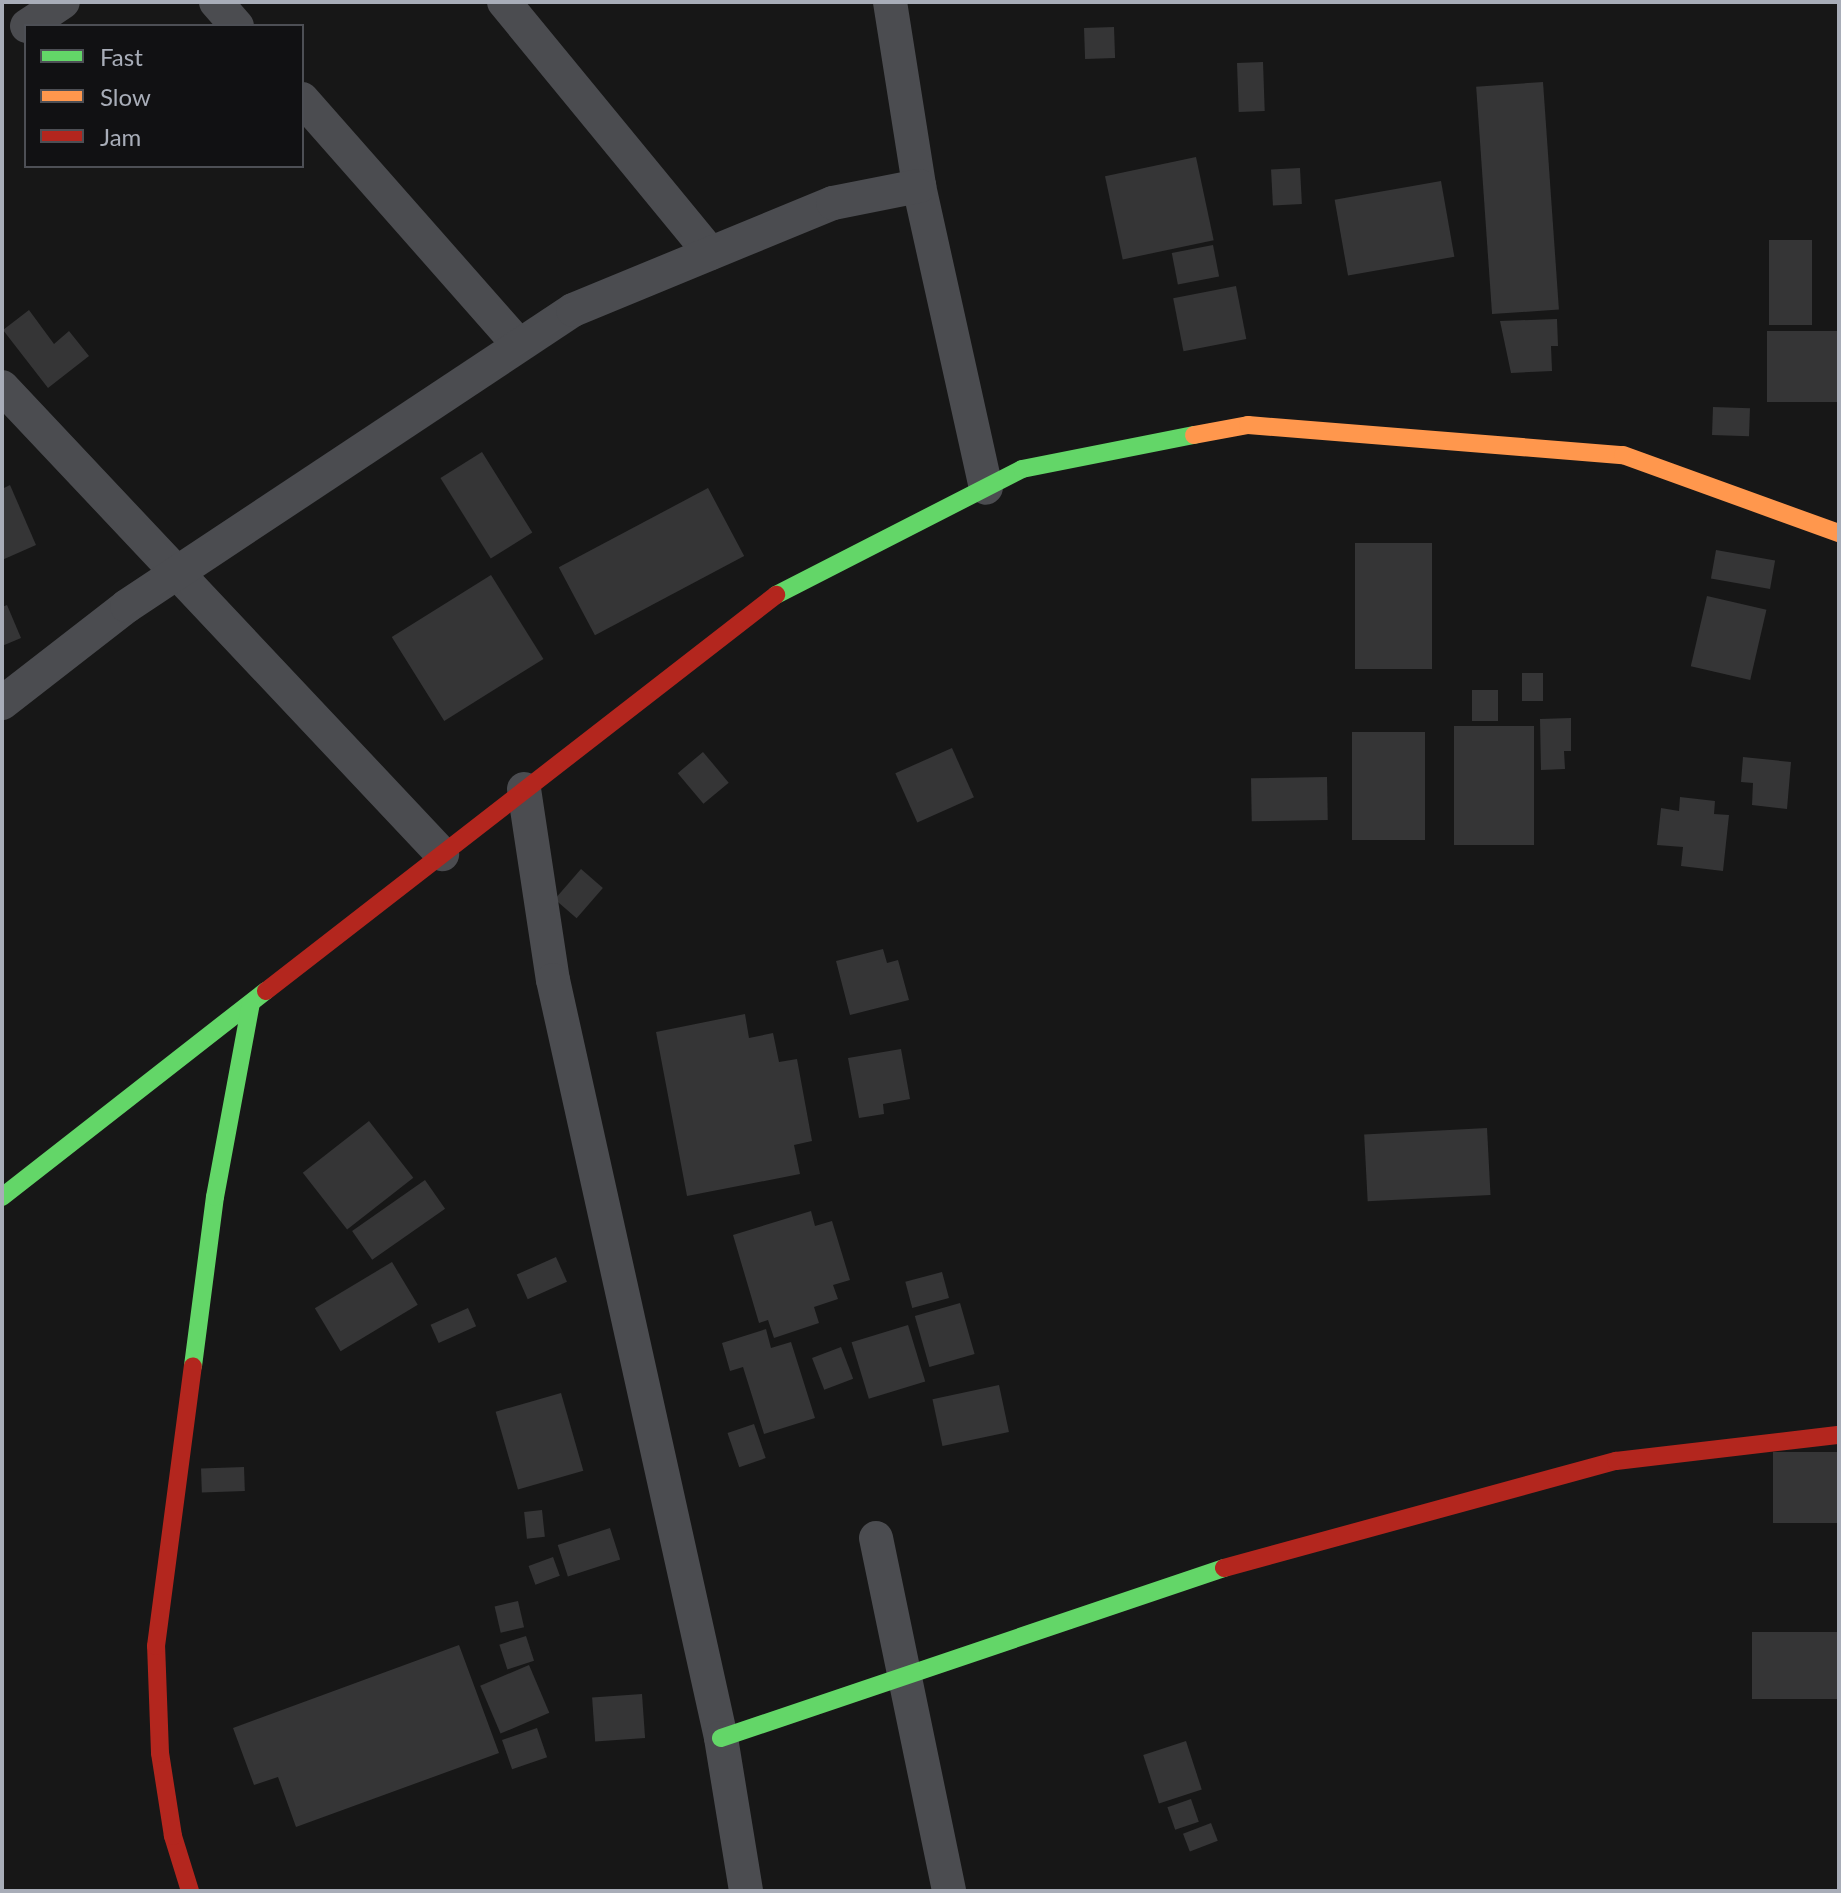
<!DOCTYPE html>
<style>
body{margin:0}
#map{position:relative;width:1841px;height:1893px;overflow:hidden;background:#171717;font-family:Lato,sans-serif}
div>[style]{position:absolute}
.building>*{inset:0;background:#353536;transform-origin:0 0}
.street>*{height:34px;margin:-17px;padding:0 17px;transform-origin:17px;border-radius:17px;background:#4b4c50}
.fast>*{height:18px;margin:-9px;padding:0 9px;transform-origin:9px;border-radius:9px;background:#63d668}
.slow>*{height:18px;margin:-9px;padding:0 9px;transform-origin:9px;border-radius:9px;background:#ff974d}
.jam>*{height:18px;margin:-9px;padding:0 9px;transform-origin:9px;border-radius:9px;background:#b3261e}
span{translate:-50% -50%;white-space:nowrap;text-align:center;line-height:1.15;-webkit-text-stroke:6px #111113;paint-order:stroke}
.frame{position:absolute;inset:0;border:4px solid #a8adb8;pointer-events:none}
.legend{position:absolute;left:24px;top:24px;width:280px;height:144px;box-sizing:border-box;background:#111113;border:2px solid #4d4f55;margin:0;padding:10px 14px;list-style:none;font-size:24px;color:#a8adb8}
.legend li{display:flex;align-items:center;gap:16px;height:40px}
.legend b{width:40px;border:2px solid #4d4f55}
</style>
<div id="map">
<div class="building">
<div style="left:1114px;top:27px;width:31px;height:30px;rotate:88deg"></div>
<div style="left:1263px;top:62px;width:49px;height:26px;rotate:88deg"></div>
<div style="left:1543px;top:82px;width:228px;height:67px;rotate:86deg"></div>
<div style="left:1196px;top:157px;width:85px;height:93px;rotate:78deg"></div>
<div style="left:1300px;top:168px;width:36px;height:29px;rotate:87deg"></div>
<div style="left:1441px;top:181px;width:77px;height:108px;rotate:80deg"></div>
<div style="left:1769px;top:240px;width:43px;height:85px"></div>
<div style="left:1213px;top:245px;width:32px;height:42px;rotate:79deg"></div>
<div style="left:1236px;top:286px;width:54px;height:64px;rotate:79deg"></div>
<div style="clip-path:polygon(29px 310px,54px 344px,69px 331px,89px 356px,48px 388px,3px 330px)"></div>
<div style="clip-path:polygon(1557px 319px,1558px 346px,1551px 346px,1552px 371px,1511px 373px,1500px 321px)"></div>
<div style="left:1839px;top:331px;width:71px;height:72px;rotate:90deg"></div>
<div style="left:1713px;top:407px;width:37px;height:28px;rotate:2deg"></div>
<div style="left:482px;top:452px;width:95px;height:49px;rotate:58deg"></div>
<div style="clip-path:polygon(10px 485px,36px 545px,2px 560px,2px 489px)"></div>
<div style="left:708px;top:488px;width:77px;height:169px;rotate:62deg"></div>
<div style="left:1355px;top:543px;width:77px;height:126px"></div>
<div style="left:1716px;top:550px;width:60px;height:29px;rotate:10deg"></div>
<div style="left:491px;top:575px;width:99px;height:117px;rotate:58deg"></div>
<div style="left:1707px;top:596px;width:61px;height:72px;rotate:13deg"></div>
<div style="clip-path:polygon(7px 605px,21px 638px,2px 646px,2px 607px)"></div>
<div style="left:1543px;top:673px;width:28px;height:21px;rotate:90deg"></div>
<div style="left:1472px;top:690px;width:26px;height:31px"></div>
<div style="clip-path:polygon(1571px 718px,1571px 751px,1564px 751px,1565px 769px,1541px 770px,1540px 719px)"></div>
<div style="left:1454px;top:726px;width:80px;height:119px"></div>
<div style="left:1352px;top:732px;width:73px;height:108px"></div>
<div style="left:952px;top:748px;width:54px;height:62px;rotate:66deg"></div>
<div style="left:703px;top:752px;width:40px;height:33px;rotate:50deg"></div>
<div style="clip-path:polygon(1743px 757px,1791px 762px,1787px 809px,1752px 805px,1753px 783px,1741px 782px)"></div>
<div style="left:1327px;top:777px;width:43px;height:76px;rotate:89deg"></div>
<div style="clip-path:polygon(1680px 797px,1715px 801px,1714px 814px,1729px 815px,1723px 871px,1681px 866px,1683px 847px,1657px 845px,1661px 808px,1679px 811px)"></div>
<div style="left:581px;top:869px;width:29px;height:40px;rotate:41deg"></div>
<div style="clip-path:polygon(883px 949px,887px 963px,898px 960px,909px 1000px,850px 1015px,836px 961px)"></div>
<div style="clip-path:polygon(745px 1014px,749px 1038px,773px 1033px,779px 1062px,797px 1059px,812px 1141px,794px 1145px,800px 1174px,687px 1196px,656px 1032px)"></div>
<div style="clip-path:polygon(901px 1049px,910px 1099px,883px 1104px,884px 1114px,859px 1118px,848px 1058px)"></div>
<div style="left:369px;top:1121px;width:72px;height:84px;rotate:52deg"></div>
<div style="left:1487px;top:1128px;width:67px;height:123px;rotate:87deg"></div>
<div style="left:425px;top:1180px;width:35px;height:89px;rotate:55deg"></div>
<div style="clip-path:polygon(811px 1211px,815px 1226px,832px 1221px,850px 1280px,833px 1285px,838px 1299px,814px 1307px,819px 1323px,774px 1338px,768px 1320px,759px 1323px,733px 1235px)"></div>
<div style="left:556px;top:1257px;width:27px;height:43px;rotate:66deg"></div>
<div style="left:392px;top:1262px;width:50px;height:90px;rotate:59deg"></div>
<div style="left:942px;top:1272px;width:27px;height:38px;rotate:75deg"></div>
<div style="left:960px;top:1303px;width:53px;height:47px;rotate:74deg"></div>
<div style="left:468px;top:1308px;width:20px;height:41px;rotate:66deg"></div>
<div style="left:908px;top:1325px;width:59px;height:59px;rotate:73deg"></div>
<div style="clip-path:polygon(766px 1329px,771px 1348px,791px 1342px,815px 1418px,764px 1434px,743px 1367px,730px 1371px,722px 1343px)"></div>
<div style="left:841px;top:1347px;width:34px;height:31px;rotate:69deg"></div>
<div style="left:999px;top:1385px;width:48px;height:68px;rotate:78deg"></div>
<div style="left:561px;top:1393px;width:81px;height:68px;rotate:74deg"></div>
<div style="left:754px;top:1424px;width:36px;height:28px;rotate:71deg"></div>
<div style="left:1839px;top:1452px;width:71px;height:66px;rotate:90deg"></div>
<div style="left:244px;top:1467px;width:24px;height:43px;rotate:88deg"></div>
<div style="left:542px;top:1510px;width:27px;height:18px;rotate:84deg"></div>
<div style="left:610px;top:1528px;width:33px;height:55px;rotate:72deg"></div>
<div style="left:553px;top:1557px;width:20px;height:26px;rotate:70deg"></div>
<div style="left:518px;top:1601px;width:27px;height:24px;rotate:77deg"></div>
<div style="left:1839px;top:1632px;width:67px;height:87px;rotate:90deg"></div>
<div style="left:526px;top:1636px;width:26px;height:28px;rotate:72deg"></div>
<div style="clip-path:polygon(459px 1645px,499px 1753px,296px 1827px,278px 1777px,254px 1785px,233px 1728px)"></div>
<div style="left:529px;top:1665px;width:52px;height:53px;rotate:67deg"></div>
<div style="left:642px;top:1694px;width:44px;height:50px;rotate:86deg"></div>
<div style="left:537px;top:1728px;width:31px;height:37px;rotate:71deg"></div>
<div style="left:1186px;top:1741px;width:51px;height:45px;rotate:72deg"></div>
<div style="left:1191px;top:1799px;width:24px;height:25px;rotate:71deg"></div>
<div style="left:1211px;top:1823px;width:19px;height:30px;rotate:69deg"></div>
</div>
<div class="street">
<div style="left:216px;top:2px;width:32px;rotate:49deg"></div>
<div style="left:504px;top:2px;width:325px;rotate:50.6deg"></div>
<div style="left:890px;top:2px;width:186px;rotate:81deg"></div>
<div style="left:919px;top:186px;width:309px;rotate:77.5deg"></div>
<div style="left:27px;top:26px;width:43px;rotate:-33.7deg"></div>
<div style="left:302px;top:99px;width:328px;rotate:48.6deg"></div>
<div style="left:2px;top:387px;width:642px;rotate:46.71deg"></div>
<div style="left:2px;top:703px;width:158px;rotate:-37.8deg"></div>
<div style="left:127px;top:606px;width:535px;rotate:-33.57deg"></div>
<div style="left:573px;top:310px;width:281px;rotate:-22.4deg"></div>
<div style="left:833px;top:203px;width:88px;rotate:-11.2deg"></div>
<div style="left:524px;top:789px;width:193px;rotate:81.4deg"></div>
<div style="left:553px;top:980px;width:776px;rotate:77.5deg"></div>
<div style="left:721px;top:1738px;width:155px;rotate:80.7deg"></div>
<div style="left:876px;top:1538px;width:360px;rotate:78.3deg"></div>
</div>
<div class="fast">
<div style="left:776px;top:595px;width:276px;rotate:-27.1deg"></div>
<div style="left:1022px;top:469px;width:175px;rotate:-11.2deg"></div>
<div style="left:2px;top:1197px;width:335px;rotate:-38deg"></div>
<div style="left:193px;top:1366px;width:170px;rotate:-82.6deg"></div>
<div style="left:215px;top:1197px;width:197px;rotate:-79.5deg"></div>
<div style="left:721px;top:1738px;width:531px;rotate:-18.67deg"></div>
</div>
<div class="slow">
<div style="left:1194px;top:435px;width:55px;rotate:-10.5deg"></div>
<div style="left:1248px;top:425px;width:376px;rotate:4.6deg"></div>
<div style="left:1623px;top:455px;width:230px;rotate:19.9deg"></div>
</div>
<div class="jam">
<div style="left:266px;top:991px;width:646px;rotate:-37.83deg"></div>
<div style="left:1224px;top:1568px;width:406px;rotate:-15.3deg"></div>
<div style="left:1616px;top:1461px;width:225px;rotate:-6.7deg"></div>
<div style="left:190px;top:1891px;width:58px;rotate:-107.2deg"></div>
<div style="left:173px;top:1836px;width:84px;rotate:-98.9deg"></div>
<div style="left:160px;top:1753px;width:107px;rotate:-92.1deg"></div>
<div style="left:156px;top:1646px;width:282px;rotate:-82.5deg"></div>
</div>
<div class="frame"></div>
<ul class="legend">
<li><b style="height:10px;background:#63d668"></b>Fast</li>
<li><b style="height:10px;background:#ff974d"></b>Slow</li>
<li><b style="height:10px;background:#b3261e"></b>Jam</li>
</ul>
</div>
